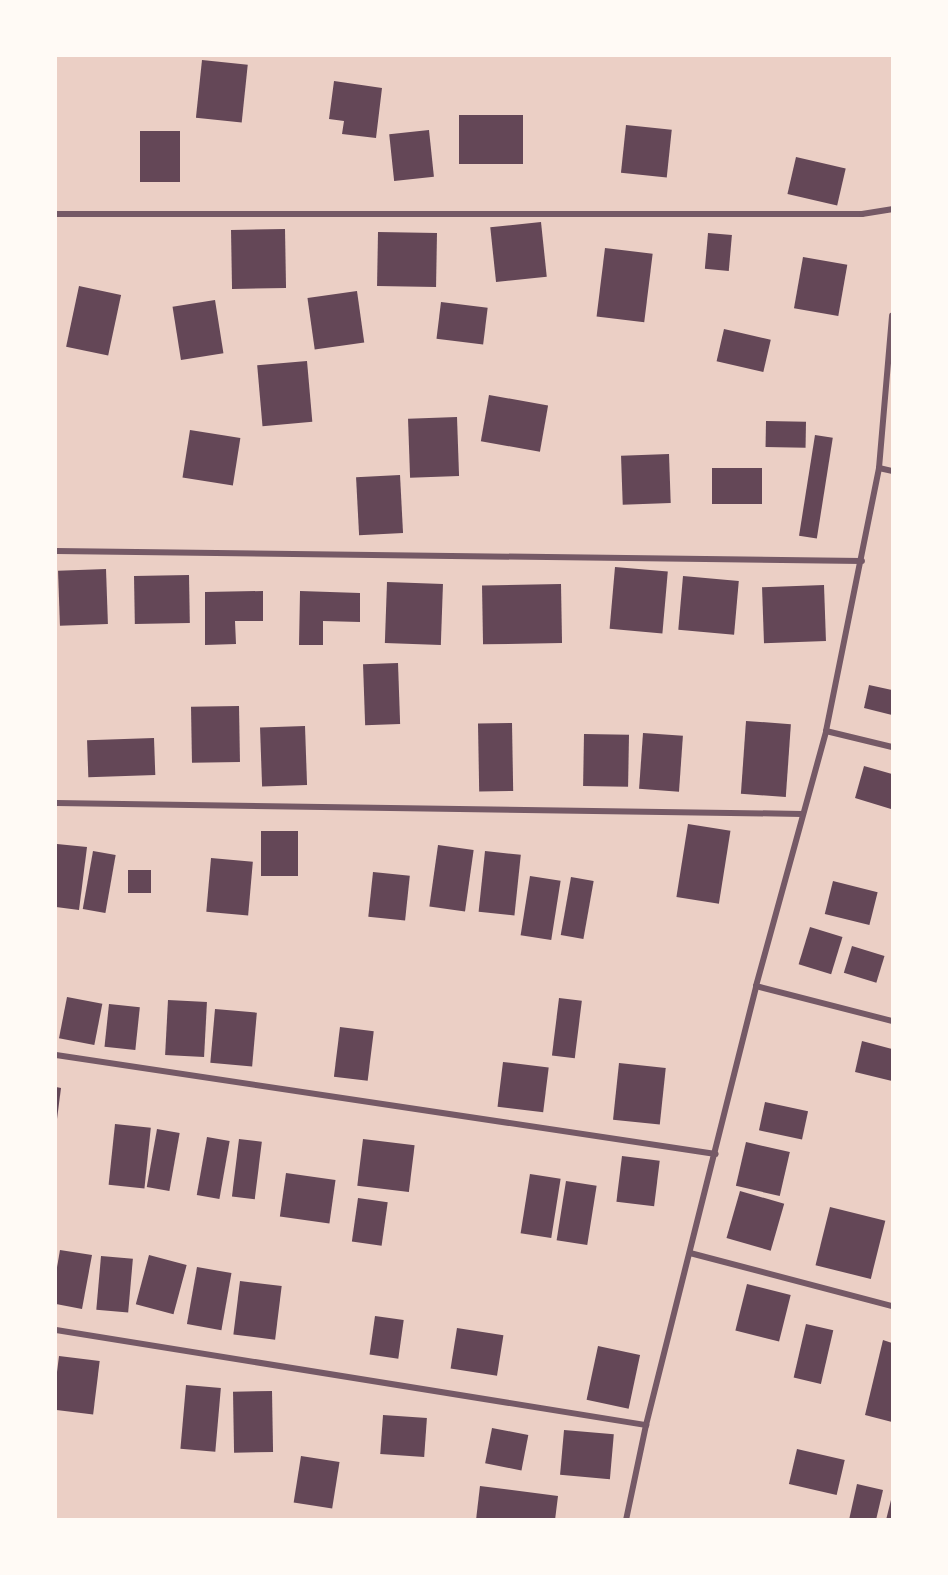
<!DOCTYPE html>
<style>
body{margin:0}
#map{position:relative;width:948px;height:1575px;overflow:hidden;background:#f7e1d7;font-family:"Noto Sans",sans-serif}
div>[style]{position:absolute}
.green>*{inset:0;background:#ebcfc5;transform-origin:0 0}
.building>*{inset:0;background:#644757;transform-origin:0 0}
.minor>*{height:6px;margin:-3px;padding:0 3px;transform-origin:3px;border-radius:3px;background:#755966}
span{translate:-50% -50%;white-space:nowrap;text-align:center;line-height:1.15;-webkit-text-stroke:6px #fffaf5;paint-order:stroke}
.frame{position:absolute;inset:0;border:57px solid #fffaf5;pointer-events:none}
</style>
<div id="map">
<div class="green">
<div style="left:56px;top:56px;width:836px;height:1463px"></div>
</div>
<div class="building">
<div style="left:202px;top:60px;width:46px;height:58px;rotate:6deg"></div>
<div style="clip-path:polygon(334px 81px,382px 88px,376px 138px,342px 134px,344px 121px,329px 119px)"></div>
<div style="left:459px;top:115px;width:64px;height:49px"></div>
<div style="left:626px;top:125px;width:46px;height:48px;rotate:6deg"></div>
<div style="left:429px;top:130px;width:47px;height:40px;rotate:84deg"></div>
<div style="left:140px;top:131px;width:40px;height:51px"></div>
<div style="left:796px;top:157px;width:51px;height:38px;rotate:13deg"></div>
<div style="left:541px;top:222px;width:55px;height:51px;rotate:84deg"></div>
<div style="left:285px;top:229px;width:59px;height:54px;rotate:89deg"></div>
<div style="left:378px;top:232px;width:59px;height:54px;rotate:1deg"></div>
<div style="left:708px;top:233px;width:24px;height:36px;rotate:5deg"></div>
<div style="left:605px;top:248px;width:48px;height:69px;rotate:7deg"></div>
<div style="left:803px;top:257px;width:45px;height:52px;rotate:10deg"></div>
<div style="left:79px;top:286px;width:43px;height:62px;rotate:12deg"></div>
<div style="left:357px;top:291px;width:52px;height:50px;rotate:82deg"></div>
<div style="left:215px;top:300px;width:54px;height:43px;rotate:81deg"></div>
<div style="left:441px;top:302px;width:47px;height:37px;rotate:7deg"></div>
<div style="left:724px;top:329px;width:48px;height:33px;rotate:13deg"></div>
<div style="left:307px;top:361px;width:61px;height:50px;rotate:85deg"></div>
<div style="left:489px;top:395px;width:60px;height:47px;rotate:10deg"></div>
<div style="left:457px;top:417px;width:59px;height:49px;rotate:88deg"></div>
<div style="left:766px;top:421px;width:40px;height:26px;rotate:1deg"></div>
<div style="left:190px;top:430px;width:51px;height:48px;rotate:9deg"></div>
<div style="left:815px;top:435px;width:18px;height:102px;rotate:9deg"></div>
<div style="left:669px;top:454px;width:49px;height:48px;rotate:88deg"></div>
<div style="left:712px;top:468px;width:50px;height:36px"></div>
<div style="left:400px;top:475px;width:58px;height:44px;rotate:87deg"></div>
<div style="left:615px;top:567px;width:53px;height:62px;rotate:5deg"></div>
<div style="left:106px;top:569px;width:55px;height:48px;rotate:88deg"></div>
<div style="left:189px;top:575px;width:48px;height:55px;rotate:89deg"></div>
<div style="left:683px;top:576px;width:56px;height:54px;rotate:5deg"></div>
<div style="left:387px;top:582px;width:56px;height:61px;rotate:2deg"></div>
<div style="left:561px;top:584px;width:59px;height:79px;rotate:89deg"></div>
<div style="left:824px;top:585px;width:56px;height:62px;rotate:88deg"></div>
<div style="clip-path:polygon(263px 591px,263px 621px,235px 621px,236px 644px,205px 645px,205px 592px)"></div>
<div style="clip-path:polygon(300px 591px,360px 593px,360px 622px,323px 621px,323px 645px,299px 645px)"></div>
<div style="left:398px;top:663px;width:61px;height:35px;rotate:88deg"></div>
<div style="clip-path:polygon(869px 685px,892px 690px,892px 715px,864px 708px)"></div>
<div style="left:239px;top:706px;width:56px;height:48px;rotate:89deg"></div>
<div style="left:746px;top:721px;width:45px;height:73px;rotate:4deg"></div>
<div style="left:512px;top:723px;width:68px;height:34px;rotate:89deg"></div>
<div style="left:305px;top:726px;width:59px;height:45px;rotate:88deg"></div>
<div style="left:643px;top:733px;width:40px;height:56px;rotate:4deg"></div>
<div style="left:584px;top:734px;width:45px;height:52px;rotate:1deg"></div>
<div style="left:154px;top:738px;width:37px;height:67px;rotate:88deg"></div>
<div style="clip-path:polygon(864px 766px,892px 774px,891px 809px,855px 798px)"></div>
<div style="left:688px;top:824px;width:43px;height:74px;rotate:9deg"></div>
<div style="left:261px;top:831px;width:37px;height:45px"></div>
<div style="clip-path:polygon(57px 844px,87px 847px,79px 910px,56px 907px)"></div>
<div style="left:438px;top:845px;width:36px;height:62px;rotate:8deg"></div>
<div style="left:93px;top:851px;width:23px;height:59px;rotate:10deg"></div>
<div style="left:485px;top:851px;width:36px;height:61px;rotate:6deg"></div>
<div style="left:211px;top:858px;width:42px;height:54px;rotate:5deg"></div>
<div style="left:128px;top:870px;width:23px;height:23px"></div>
<div style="left:373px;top:872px;width:37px;height:45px;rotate:6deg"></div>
<div style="left:530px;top:876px;width:31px;height:60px;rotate:9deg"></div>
<div style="left:571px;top:877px;width:23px;height:59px;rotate:10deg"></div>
<div style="left:833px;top:881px;width:46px;height:34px;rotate:14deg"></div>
<div style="left:810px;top:927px;width:34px;height:39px;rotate:17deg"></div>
<div style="left:852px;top:946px;width:34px;height:28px;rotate:17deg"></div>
<div style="left:67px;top:997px;width:36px;height:42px;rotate:11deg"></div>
<div style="left:559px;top:998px;width:23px;height:58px;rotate:7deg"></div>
<div style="left:168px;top:1000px;width:39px;height:55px;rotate:3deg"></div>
<div style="left:109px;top:1004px;width:31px;height:43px;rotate:6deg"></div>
<div style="left:215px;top:1009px;width:42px;height:54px;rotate:5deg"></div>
<div style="left:340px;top:1027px;width:34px;height:50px;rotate:7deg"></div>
<div style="clip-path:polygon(862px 1041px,892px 1049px,892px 1081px,855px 1072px)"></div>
<div style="left:503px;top:1062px;width:46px;height:45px;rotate:7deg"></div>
<div style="left:619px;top:1063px;width:47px;height:57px;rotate:6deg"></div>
<div style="clip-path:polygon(56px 1087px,61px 1088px,57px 1119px,56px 1119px)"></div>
<div style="left:765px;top:1102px;width:44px;height:29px;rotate:12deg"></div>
<div style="left:115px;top:1124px;width:36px;height:61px;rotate:6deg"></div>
<div style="left:157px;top:1129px;width:23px;height:59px;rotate:10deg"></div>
<div style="left:207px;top:1137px;width:23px;height:59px;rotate:10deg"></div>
<div style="left:239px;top:1139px;width:23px;height:58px;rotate:7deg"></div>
<div style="left:363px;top:1139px;width:52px;height:47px;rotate:7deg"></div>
<div style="left:746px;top:1142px;width:45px;height:45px;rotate:13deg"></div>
<div style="left:622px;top:1156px;width:38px;height:46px;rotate:7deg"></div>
<div style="left:286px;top:1173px;width:50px;height:44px;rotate:8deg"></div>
<div style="left:530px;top:1174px;width:31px;height:60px;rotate:9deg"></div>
<div style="left:566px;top:1181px;width:31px;height:60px;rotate:9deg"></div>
<div style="left:740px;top:1191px;width:46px;height:49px;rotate:16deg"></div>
<div style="left:358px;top:1198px;width:30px;height:44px;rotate:8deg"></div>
<div style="left:830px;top:1207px;width:57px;height:60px;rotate:14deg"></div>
<div style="clip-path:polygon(60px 1250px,92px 1255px,82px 1309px,56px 1304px,56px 1273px)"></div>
<div style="left:149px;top:1255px;width:39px;height:51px;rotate:15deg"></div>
<div style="left:101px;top:1256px;width:32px;height:54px;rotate:5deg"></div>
<div style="left:197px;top:1267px;width:35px;height:58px;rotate:10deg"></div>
<div style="left:240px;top:1281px;width:42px;height:54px;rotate:7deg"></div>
<div style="left:747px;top:1284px;width:45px;height:48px;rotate:14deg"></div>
<div style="left:375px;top:1316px;width:29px;height:39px;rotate:8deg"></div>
<div style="left:806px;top:1324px;width:28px;height:55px;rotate:13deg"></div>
<div style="left:457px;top:1328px;width:47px;height:41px;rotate:9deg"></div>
<div style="clip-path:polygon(883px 1340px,892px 1343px,892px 1422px,865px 1415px)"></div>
<div style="left:598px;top:1346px;width:43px;height:55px;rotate:12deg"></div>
<div style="left:59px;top:1356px;width:41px;height:54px;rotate:7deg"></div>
<div style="left:186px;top:1385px;width:35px;height:64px;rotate:5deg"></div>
<div style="left:272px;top:1391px;width:61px;height:39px;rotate:89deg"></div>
<div style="left:383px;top:1415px;width:44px;height:39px;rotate:4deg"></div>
<div style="left:492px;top:1428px;width:37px;height:36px;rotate:11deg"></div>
<div style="left:564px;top:1430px;width:50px;height:45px;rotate:5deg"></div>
<div style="left:797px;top:1449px;width:49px;height:36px;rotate:13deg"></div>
<div style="left:301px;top:1456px;width:39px;height:47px;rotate:9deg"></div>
<div style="clip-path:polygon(857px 1484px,883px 1490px,876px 1520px,849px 1520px)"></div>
<div style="clip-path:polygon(480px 1486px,558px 1496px,555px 1520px,476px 1520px)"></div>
<div style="clip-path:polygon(892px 1496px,892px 1520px,886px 1520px)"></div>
</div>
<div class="minor">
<div style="left:56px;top:214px;width:806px"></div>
<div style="left:862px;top:214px;width:30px;rotate:-9deg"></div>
<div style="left:879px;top:468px;width:13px;rotate:13deg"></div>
<div style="left:56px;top:551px;width:806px;rotate:0.71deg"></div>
<div style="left:826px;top:731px;width:68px;rotate:13.6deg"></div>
<div style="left:56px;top:803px;width:746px;rotate:0.84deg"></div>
<div style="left:756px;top:986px;width:140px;rotate:14.4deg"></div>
<div style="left:56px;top:1055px;width:667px;rotate:8.53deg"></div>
<div style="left:690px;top:1253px;width:209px;rotate:14.7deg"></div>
<div style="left:56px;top:1330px;width:598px;rotate:9.15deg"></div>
<div style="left:626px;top:1520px;width:97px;rotate:-78.1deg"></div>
<div style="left:646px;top:1425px;width:453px;rotate:-75.9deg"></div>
<div style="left:756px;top:986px;width:264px;rotate:-74.6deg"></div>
<div style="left:826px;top:731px;width:268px;rotate:-78.6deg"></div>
<div style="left:879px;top:468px;width:153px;rotate:-85.1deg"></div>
</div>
<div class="frame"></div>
</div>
